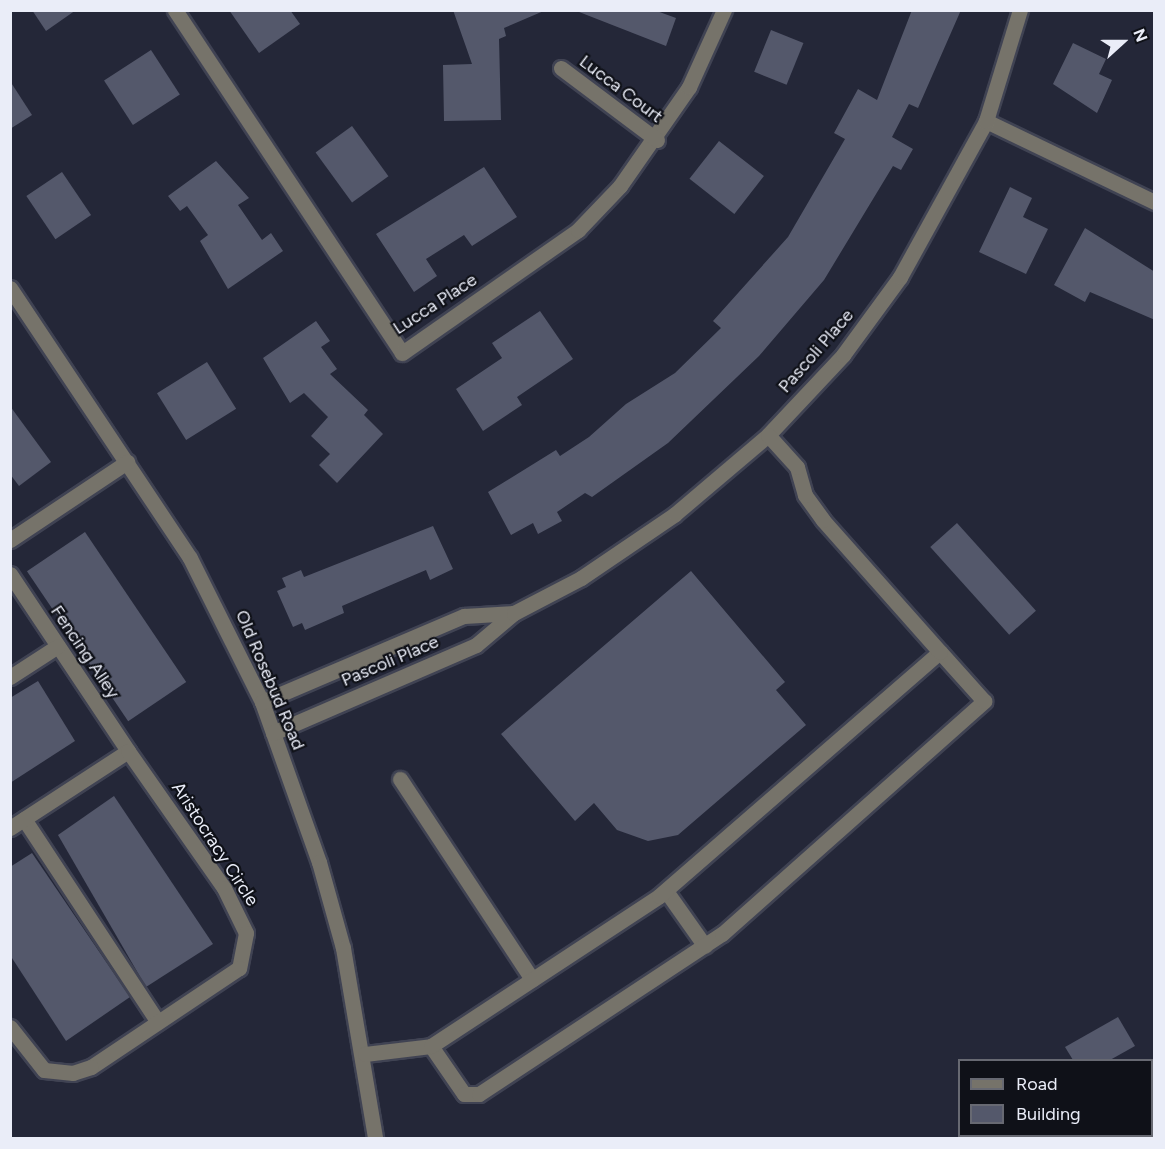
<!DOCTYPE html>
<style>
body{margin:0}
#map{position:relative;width:1165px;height:1149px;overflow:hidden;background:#242738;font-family:Figtree,sans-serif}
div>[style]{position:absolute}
.building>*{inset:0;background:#54586b;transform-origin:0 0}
.roads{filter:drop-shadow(2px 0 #404353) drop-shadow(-2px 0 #404353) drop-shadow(0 2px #404353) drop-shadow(0 -2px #404353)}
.minor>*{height:15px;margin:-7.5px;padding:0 7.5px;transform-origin:7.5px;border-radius:7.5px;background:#76736a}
span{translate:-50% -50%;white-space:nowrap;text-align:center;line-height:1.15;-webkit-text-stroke:4.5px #0f1118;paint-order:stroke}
.street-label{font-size:18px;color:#eaedf8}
.frame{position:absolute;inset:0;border:12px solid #eaedf8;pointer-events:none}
.legend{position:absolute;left:958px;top:1059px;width:195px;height:78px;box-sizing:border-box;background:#0f1118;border:2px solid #676972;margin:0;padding:8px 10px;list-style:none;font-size:18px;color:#eaedf8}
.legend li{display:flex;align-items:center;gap:12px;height:30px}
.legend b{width:30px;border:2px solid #676972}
.north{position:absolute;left:1093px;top:12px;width:60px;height:60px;-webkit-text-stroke:4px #0f1118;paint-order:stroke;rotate:69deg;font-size:16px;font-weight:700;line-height:24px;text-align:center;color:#eaedf8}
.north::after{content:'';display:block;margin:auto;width:21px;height:27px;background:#eaedf8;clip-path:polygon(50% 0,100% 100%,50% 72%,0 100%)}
</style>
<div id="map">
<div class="building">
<div style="clip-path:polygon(32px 10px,76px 10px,46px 31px)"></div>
<div style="clip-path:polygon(229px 10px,290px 10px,300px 24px,259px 53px)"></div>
<div style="clip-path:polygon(453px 10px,546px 10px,504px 28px,506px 36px,499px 39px,501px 120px,444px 121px,443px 65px,472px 64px)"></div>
<div style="clip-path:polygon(574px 10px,654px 10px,676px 18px,666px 46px)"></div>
<div style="clip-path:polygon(912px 10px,961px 10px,918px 108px,909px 104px,892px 137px,913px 149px,901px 170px,893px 166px,824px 280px,759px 356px,668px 443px,592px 497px,585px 493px,557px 512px,562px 521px,538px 534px,533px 523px,511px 535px,488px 492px,556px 450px,560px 456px,589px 437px,626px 404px,675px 373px,721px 328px,713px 321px,788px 237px,845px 139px,834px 133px,858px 89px,877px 100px)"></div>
<div style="left:771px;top:30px;width:35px;height:45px;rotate:22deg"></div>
<div style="clip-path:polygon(1073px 43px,1106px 59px,1099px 74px,1112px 80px,1097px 113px,1053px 84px)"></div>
<div style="left:151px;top:50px;width:53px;height:56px;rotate:57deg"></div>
<div style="clip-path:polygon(10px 81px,32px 115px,10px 129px)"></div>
<div style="left:352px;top:126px;width:62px;height:45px;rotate:54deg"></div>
<div style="left:719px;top:141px;width:57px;height:48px;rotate:38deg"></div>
<div style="clip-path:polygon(216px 161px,249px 198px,238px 205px,262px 240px,271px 233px,283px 251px,228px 289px,200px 241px,208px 235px,187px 206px,180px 211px,168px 196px)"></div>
<div style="clip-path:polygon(484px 167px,517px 217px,472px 246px,464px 235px,426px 259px,437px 276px,414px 292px,376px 234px)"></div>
<div style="left:62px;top:172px;width:52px;height:43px;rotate:56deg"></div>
<div style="clip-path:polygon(1010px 187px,1032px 198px,1023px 217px,1048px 229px,1026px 274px,979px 252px)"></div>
<div style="clip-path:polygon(1085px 228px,1155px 272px,1155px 320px,1090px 292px,1085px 302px,1054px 285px)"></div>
<div style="clip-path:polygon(540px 311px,573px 359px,517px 397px,522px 405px,483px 431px,456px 389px,502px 358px,492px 343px)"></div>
<div style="clip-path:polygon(316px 321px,330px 341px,321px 347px,337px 369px,330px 374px,368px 410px,364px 415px,383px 434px,337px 483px,319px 465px,330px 454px,311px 436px,328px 417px,304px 393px,290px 403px,263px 358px)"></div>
<div style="left:207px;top:362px;width:55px;height:59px;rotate:58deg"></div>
<div style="clip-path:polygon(10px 406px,51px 462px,19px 486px,10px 474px)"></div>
<div style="left:957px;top:523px;width:118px;height:36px;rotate:48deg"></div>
<div style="clip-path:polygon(433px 526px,453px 569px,430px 580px,426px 570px,342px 606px,344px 613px,305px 630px,302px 623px,293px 627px,277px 591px,286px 587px,282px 578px,301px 570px,304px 577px)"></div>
<div style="left:85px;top:532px;width:181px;height:70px;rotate:56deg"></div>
<div style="clip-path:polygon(691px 571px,785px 682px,776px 690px,806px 725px,678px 835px,648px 841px,617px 830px,594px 803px,575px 821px,501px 734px)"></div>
<div style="clip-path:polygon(38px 681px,75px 741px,10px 783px,10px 698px)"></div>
<div style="clip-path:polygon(114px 796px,213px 944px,146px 987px,58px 835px)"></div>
<div style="clip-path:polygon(32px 853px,130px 997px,66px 1041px,10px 955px,10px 867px)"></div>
<div style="clip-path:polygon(1118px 1017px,1135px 1046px,1110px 1060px,1073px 1060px,1065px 1047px)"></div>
</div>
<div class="roads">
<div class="minor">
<div style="left:175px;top:10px;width:411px;rotate:56.5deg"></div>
<div style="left:402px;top:353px;width:215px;rotate:-34.9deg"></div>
<div style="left:578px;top:230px;width:61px;rotate:-46.3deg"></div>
<div style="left:620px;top:186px;width:121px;rotate:-55.1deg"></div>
<div style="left:689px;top:87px;width:85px;rotate:-65.6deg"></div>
<div style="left:561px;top:68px;width:120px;rotate:36.9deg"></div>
<div style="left:986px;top:121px;width:187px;rotate:25.7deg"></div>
<div style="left:10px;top:288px;width:324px;rotate:56.3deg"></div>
<div style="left:190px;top:558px;width:161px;rotate:63.4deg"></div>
<div style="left:262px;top:702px;width:170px;rotate:70.4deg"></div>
<div style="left:319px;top:862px;width:89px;rotate:74.4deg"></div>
<div style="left:343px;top:948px;width:193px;rotate:80.4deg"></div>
<div style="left:10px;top:540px;width:141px;rotate:-33.7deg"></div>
<div style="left:10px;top:574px;width:213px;rotate:56.3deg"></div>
<div style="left:10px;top:677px;width:57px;rotate:-32.9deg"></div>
<div style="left:262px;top:702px;width:220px;rotate:-23.1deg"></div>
<div style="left:464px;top:616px;width:50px;rotate:-3.4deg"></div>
<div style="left:273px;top:733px;width:221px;rotate:-23.4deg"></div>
<div style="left:476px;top:645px;width:50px;rotate:-40.1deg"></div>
<div style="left:514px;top:613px;width:76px;rotate:-27.6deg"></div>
<div style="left:581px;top:578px;width:114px;rotate:-34.2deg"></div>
<div style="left:675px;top:514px;width:122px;rotate:-40.3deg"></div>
<div style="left:768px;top:435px;width:110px;rotate:-46.8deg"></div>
<div style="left:843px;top:355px;width:97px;rotate:-53.8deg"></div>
<div style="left:900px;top:277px;width:178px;rotate:-61.1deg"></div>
<div style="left:986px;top:121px;width:116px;rotate:-73deg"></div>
<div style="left:400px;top:779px;width:240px;rotate:56.6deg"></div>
<div style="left:24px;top:819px;width:243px;rotate:56.6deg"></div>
<div style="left:10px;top:828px;width:141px;rotate:-33.1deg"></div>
<div style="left:128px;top:751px;width:167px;rotate:55deg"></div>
<div style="left:224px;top:888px;width:50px;rotate:63.9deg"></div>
<div style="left:246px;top:933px;width:36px;rotate:101deg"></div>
<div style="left:239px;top:968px;width:178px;rotate:146.2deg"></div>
<div style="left:91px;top:1067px;width:19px;rotate:162deg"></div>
<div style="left:73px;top:1073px;width:29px;rotate:-174deg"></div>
<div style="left:44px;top:1070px;width:55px;rotate:-128.3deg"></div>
<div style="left:666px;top:891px;width:67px;rotate:54.7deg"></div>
<div style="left:431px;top:1046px;width:58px;rotate:55.5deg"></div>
<div style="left:464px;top:1094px;width:15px"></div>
<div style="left:479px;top:1094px;width:291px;rotate:-33.4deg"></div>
<div style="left:722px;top:934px;width:351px;rotate:-41.6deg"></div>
<div style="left:984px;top:701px;width:66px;rotate:-131.9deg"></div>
<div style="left:365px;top:1054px;width:66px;rotate:-6.9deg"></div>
<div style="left:431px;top:1046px;width:273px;rotate:-33.3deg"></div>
<div style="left:659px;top:896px;width:372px;rotate:-41deg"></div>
<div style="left:940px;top:652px;width:176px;rotate:-131.6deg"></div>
<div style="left:823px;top:520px;width:31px;rotate:-126deg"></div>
<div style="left:805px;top:495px;width:29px;rotate:-106deg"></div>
<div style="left:797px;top:467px;width:43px;rotate:-132.2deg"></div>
<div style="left:1152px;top:1102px;width:3px;rotate:-45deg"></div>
<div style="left:1087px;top:1138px;width:5px;rotate:-22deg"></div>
</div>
</div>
<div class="street-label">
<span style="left:621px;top:89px;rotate:37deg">Lucca Court</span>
<span style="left:435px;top:304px;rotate:-33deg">Lucca Place</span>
<span style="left:816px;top:351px;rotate:-49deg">Pascoli Place</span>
<span style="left:85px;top:652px;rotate:56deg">Fencing Alley</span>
<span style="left:390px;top:661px;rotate:-23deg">Pascoli Place</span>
<span style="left:270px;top:680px;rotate:67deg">Old Rosebud Road</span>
<span style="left:215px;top:844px;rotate:57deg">Aristocracy Circle</span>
</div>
<div class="frame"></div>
<ul class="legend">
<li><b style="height:8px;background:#76736a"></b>Road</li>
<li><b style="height:16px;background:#54586b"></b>Building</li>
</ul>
<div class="north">N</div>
</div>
